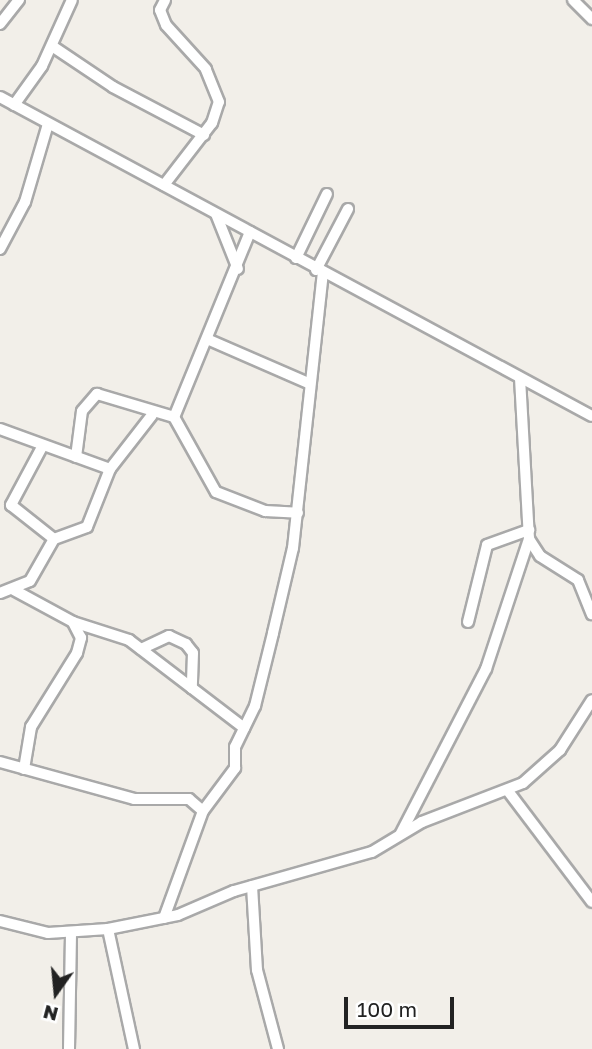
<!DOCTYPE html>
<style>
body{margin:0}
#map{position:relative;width:592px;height:1049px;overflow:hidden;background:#f2efe9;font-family:"Golos Text",sans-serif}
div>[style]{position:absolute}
.roads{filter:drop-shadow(2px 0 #a9a9a9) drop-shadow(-2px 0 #a9a9a9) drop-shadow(0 2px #a9a9a9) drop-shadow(0 -2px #a9a9a9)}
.minor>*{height:10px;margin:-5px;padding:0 5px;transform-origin:5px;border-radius:5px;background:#fff}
span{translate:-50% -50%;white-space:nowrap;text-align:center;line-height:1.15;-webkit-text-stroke:5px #fff;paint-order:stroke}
.north{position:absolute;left:21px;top:958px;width:70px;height:70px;-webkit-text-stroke:5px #fff;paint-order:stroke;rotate:195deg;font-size:19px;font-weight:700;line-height:28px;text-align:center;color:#222}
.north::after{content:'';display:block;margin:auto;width:24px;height:32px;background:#222;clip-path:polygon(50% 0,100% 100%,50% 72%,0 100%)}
.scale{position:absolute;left:344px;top:997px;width:110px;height:32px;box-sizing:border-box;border:4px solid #222;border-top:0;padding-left:9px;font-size:21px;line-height:24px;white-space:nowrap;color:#222;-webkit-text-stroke:5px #fff;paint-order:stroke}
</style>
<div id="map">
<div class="roads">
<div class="minor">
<div style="left:573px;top:0;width:27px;rotate:45deg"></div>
<div style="left:0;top:24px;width:31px;rotate:-52deg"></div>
<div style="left:52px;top:46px;width:73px;rotate:33.9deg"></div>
<div style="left:113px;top:87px;width:103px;rotate:27.8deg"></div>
<div style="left:0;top:97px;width:672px;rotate:28.32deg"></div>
<div style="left:14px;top:105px;width:48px;rotate:-54.3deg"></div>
<div style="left:42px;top:66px;width:72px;rotate:-65.6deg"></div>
<div style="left:164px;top:185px;width:78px;rotate:-52.3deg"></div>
<div style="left:212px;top:123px;width:22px;rotate:-72deg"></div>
<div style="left:219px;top:102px;width:35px;rotate:-112deg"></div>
<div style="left:206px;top:69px;width:59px;rotate:-132.3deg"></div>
<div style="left:166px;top:25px;width:16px;rotate:-112deg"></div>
<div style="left:160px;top:10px;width:11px;rotate:-63deg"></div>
<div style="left:216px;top:214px;width:59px;rotate:68.2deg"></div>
<div style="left:250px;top:232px;width:200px;rotate:112.3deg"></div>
<div style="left:174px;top:417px;width:86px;rotate:60.8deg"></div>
<div style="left:216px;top:492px;width:53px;rotate:21.2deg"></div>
<div style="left:265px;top:511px;width:33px;rotate:3deg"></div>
<div style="left:0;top:249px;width:53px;rotate:-62deg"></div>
<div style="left:25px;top:202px;width:81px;rotate:-73.6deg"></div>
<div style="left:296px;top:258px;width:71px;rotate:-64.2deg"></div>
<div style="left:316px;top:270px;width:69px;rotate:-62.3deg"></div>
<div style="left:207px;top:339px;width:110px;rotate:23.5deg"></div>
<div style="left:520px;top:378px;width:161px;rotate:86.8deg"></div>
<div style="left:529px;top:539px;width:20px;rotate:57deg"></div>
<div style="left:540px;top:556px;width:45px;rotate:32.3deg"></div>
<div style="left:578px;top:580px;width:37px;rotate:68deg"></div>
<div style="left:0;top:429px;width:117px;rotate:20deg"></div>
<div style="left:42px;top:447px;width:66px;rotate:118.1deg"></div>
<div style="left:11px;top:505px;width:55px;rotate:38.3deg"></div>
<div style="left:76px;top:457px;width:46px;rotate:-82.6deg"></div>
<div style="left:82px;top:411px;width:23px;rotate:-49deg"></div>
<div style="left:97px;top:394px;width:80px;rotate:16.6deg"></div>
<div style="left:14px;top:590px;width:67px;rotate:28.5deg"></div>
<div style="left:73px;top:622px;width:59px;rotate:17.8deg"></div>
<div style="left:129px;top:640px;width:145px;rotate:37.4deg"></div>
<div style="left:0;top:593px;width:32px;rotate:-22deg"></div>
<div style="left:30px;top:581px;width:48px;rotate:-60.3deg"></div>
<div style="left:54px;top:539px;width:35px;rotate:-20deg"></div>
<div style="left:87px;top:527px;width:62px;rotate:-68.4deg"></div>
<div style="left:110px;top:469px;width:68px;rotate:-52.1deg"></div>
<div style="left:468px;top:622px;width:79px;rotate:-76.1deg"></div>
<div style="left:487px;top:545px;width:45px;rotate:-19.7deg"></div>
<div style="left:141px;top:649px;width:31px;rotate:-25deg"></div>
<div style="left:169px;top:636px;width:19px;rotate:25deg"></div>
<div style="left:186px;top:644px;width:11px;rotate:52deg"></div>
<div style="left:193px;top:653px;width:35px;rotate:92deg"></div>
<div style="left:0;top:762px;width:139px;rotate:15.4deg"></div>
<div style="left:134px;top:799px;width:55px"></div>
<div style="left:189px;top:799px;width:18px;rotate:41deg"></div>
<div style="left:24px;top:769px;width:43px;rotate:-80.5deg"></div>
<div style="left:31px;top:727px;width:87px;rotate:-58.1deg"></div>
<div style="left:77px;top:653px;width:16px;rotate:-75deg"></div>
<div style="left:81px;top:638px;width:18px;rotate:-117deg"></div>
<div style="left:508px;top:791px;width:139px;rotate:52.9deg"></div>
<div style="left:401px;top:833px;width:185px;rotate:-62.6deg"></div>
<div style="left:486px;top:669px;width:137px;rotate:-71.7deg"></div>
<div style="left:252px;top:886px;width:84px;rotate:86.6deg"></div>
<div style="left:257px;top:970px;width:82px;rotate:75.1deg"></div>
<div style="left:164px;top:918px;width:114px;rotate:-70deg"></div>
<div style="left:203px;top:811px;width:54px;rotate:-53.3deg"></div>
<div style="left:235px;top:768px;width:21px;rotate:-90deg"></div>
<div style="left:235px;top:747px;width:46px;rotate:-64deg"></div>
<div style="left:255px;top:706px;width:75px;rotate:-76.1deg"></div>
<div style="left:273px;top:633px;width:87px;rotate:-76.8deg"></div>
<div style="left:293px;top:548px;width:276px;rotate:-83.8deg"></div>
<div style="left:0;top:921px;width:49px;rotate:14deg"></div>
<div style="left:48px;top:933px;width:60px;rotate:-3.8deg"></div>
<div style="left:108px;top:929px;width:71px;rotate:-11.3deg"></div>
<div style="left:178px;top:915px;width:61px;rotate:-23.2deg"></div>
<div style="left:234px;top:891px;width:143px;rotate:-15.8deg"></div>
<div style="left:372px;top:852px;width:58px;rotate:-31deg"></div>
<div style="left:422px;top:822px;width:108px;rotate:-21.1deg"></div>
<div style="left:523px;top:783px;width:50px;rotate:-41.7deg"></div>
<div style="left:560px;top:750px;width:59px;rotate:-57.4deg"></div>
<div style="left:108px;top:929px;width:123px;rotate:77.8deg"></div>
<div style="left:69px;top:1049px;width:115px;rotate:-89deg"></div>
</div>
</div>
<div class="north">N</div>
<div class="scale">100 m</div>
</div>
